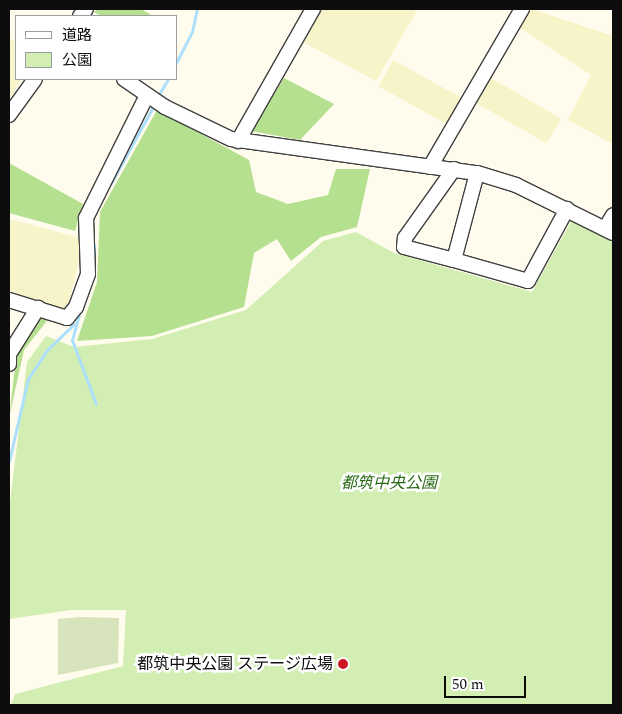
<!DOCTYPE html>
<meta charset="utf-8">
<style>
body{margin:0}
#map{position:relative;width:622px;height:714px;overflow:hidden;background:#fffbed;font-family:Spectral,"Noto Sans JP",serif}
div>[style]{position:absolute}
.farmland>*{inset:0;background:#f8f4ca;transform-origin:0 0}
.green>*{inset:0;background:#d2eeb2}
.forest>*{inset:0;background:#b5e090}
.cemetery>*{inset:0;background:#d7e3bb}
.stream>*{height:3px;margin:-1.5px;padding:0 1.5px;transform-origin:1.5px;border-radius:1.5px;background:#acdffc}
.roads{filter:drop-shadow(1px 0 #404040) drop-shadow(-1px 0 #404040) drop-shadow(0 1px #404040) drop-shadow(0 -1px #404040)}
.minor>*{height:14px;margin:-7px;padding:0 7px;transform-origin:7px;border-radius:7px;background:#fff}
.dots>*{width:14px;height:14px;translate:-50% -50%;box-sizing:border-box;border:2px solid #fff;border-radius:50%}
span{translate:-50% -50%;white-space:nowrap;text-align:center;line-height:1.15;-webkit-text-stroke:5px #fff;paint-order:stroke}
.park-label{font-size:16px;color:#296b17;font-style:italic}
.poi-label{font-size:16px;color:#0d0d0d}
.right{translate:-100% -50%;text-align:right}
.frame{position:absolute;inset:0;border:10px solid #0d0d0d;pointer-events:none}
.legend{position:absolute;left:15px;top:15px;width:162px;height:65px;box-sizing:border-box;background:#fff;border:1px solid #9e9e9e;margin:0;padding:6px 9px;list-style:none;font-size:15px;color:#0d0d0d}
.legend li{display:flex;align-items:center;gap:10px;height:25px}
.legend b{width:25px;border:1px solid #9e9e9e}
.scale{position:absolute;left:444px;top:676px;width:82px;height:22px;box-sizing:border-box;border:2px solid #0d0d0d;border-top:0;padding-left:6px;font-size:15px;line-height:18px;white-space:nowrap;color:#0d0d0d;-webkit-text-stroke:4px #fff;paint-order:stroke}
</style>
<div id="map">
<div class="farmland">
<div style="clip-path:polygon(320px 9px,418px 9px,376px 81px,303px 42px)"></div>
<div style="clip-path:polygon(532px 9px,613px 36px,613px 144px,568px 120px,591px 75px,519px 27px)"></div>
<div style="clip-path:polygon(9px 38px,16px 42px,16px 79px,21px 79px,9px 101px)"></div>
<div style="left:393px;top:60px;width:79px;height:30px;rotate:29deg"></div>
<div style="left:491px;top:78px;width:81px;height:29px;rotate:30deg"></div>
<div style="clip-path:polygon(9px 219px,84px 239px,67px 311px,9px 294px)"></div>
</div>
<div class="green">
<div style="clip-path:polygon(573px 218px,613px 238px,613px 705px,11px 705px,15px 694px,123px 666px,126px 610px,71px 610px,9px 619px,9px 511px,27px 362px,46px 336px,74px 347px,152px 339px,246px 310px,323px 241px,356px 232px,394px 253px,532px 292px)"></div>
</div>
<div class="forest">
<div style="clip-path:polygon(97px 9px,141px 9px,153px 16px,101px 16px,94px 12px)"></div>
<div style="clip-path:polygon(284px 78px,334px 104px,300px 140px,251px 131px)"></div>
<div style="clip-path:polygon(157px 110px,249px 160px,256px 192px,288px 204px,328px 195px,336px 169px,370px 169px,357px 227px,321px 237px,291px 261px,277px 239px,254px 253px,244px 307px,152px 336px,77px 341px,97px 282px,100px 212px)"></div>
<div style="clip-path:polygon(9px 163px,83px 204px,75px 231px,9px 213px)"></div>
<div style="clip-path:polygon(41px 314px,50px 317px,24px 350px,9px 418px,17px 350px)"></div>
</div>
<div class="cemetery">
<div style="clip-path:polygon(80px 617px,119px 618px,118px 663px,58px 675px,58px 619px)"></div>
</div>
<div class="stream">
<div style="left:176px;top:63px;width:35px;rotate:-63deg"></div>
<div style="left:192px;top:32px;width:24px;rotate:-78deg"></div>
<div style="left:159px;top:94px;width:17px;rotate:-59deg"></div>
<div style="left:111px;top:183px;width:87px;rotate:-61.1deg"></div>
<div style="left:94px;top:244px;width:21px;rotate:90deg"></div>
<div style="left:79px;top:314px;width:27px;rotate:105deg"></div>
<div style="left:72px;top:340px;width:68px;rotate:69.4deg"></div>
<div style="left:9px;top:461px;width:84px;rotate:-77deg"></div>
<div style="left:28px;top:379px;width:35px;rotate:-57deg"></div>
<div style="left:47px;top:350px;width:37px;rotate:-44deg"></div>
</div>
<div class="roads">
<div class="minor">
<div style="left:80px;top:16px;width:9px;rotate:-49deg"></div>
<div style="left:124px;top:79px;width:50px;rotate:34.3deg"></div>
<div style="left:165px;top:107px;width:73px;rotate:25.9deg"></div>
<div style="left:231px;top:139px;width:248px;rotate:7.9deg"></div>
<div style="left:477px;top:173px;width:41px;rotate:17.1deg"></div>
<div style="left:516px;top:185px;width:108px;rotate:26.3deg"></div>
<div style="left:9px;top:115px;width:44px;rotate:-54.2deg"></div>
<div style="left:238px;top:141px;width:152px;rotate:-60.4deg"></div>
<div style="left:430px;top:167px;width:183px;rotate:-59.8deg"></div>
<div style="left:454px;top:169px;width:85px;rotate:125.4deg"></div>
<div style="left:405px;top:238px;width:9px;rotate:96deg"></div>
<div style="left:404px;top:247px;width:52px;rotate:14.6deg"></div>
<div style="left:477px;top:173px;width:90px;rotate:104.8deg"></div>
<div style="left:454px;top:260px;width:77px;rotate:15.8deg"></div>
<div style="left:528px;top:281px;width:82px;rotate:-61.6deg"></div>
<div style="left:605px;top:229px;width:16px;rotate:-60deg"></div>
<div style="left:9px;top:300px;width:61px;rotate:17.2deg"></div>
<div style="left:67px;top:318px;width:14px;rotate:-51deg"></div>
<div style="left:76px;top:307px;width:35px;rotate:-70deg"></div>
<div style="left:88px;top:274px;width:56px;rotate:-92deg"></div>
<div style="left:86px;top:218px;width:137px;rotate:-63.6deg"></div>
<div style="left:9px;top:351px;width:13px;rotate:90deg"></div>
<div style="left:11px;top:351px;width:51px;rotate:-57.9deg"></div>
</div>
</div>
<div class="dots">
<div style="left:343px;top:664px;background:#cb1722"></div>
</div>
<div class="park-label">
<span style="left:389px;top:483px">都筑中央公園</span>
</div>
<div class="poi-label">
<span class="right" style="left:333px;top:664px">都筑中央公園 ステージ広場</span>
</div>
<div class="frame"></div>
<ul class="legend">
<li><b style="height:6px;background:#fff"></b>道路</li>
<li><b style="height:14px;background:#d2eeb2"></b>公園</li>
</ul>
<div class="scale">50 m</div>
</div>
